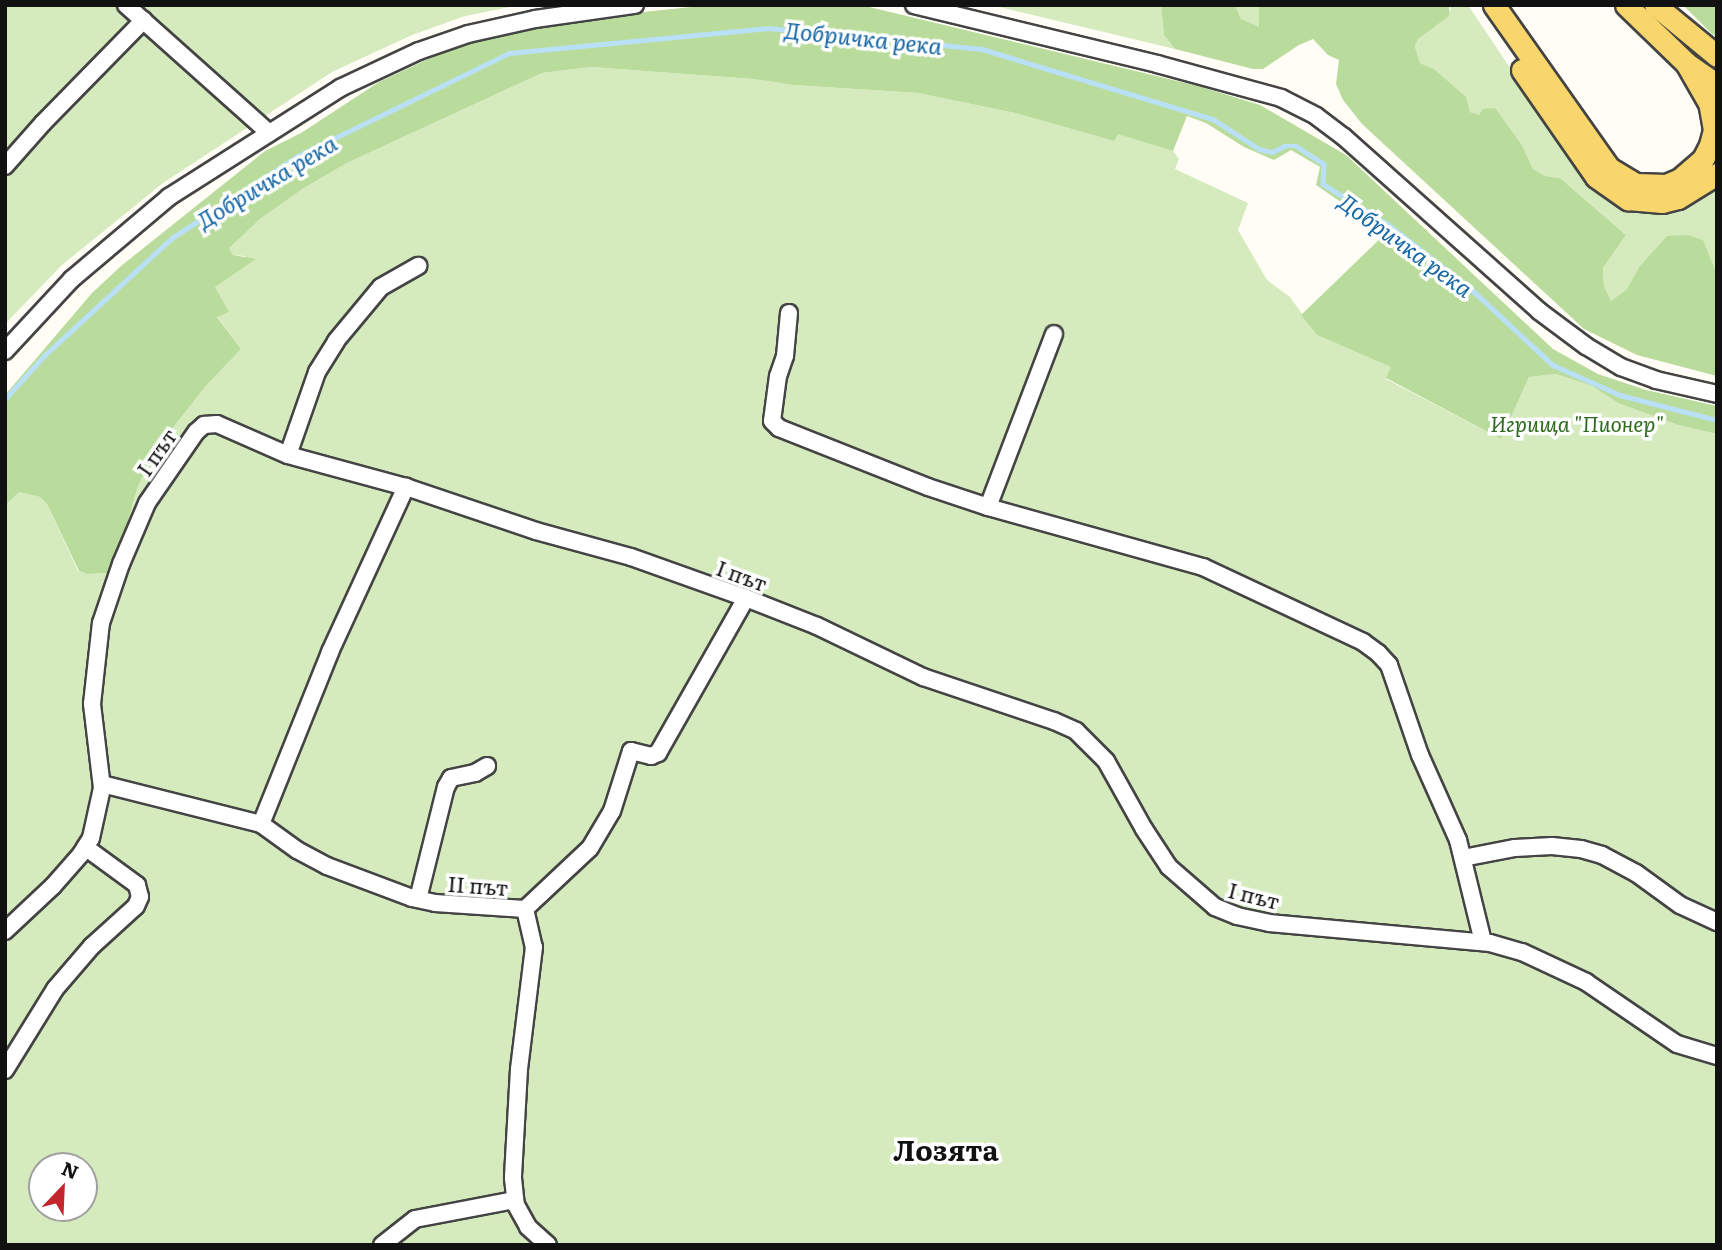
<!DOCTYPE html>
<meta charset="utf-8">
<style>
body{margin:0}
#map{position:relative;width:1722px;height:1250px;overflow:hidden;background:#fffdf5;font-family:Literata,serif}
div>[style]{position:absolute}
.green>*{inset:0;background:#d5ebbd}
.forest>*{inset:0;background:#b9dc9c}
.stream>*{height:4.5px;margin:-2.25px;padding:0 2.25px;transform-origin:2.25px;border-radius:2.25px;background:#b9e0f7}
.roads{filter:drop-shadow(2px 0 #444) drop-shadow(-2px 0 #444) drop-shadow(0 2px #444) drop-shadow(0 -2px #444)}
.minor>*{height:16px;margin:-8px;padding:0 8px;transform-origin:8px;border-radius:8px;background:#fff}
.major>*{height:21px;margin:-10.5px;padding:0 10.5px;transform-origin:10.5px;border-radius:10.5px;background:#f9d66b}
span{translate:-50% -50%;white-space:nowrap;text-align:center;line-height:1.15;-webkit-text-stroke:7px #fff;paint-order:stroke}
.park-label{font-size:21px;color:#2f6b1f;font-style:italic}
.street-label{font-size:21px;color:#111}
.water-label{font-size:23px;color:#1768a6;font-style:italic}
.district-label{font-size:28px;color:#111;font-weight:700}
.frame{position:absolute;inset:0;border:7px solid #111;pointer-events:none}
.north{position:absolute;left:28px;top:1152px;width:70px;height:70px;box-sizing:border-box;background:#fff;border:2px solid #a0a0a0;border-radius:50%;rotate:23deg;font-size:19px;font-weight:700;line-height:28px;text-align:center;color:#111}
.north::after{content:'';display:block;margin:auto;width:24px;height:32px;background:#c4262e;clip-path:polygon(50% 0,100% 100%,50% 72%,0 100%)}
</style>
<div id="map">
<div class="green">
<div style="clip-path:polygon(5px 5px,520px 5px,465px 16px,412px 35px,332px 72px,163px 183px,62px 265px,5px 324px)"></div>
<div style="clip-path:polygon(991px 5px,1161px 5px,1164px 35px,1175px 49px)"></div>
<div style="clip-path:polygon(1235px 5px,1259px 5px,1259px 28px,1241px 19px)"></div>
<div style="clip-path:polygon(1449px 5px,1468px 5px,1587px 183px,1602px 196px,1623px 208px,1643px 213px,1664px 213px,1690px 206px,1717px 188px,1717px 275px,1627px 289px,1611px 301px,1604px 286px,1603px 268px,1626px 235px,1560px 178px,1545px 176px,1533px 169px,1522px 145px,1510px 129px,1470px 112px,1465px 97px,1434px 69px,1420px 63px,1415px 47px,1418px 39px,1451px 9px)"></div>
<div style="clip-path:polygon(evenodd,591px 67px,753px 79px,793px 85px,918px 93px,1015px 113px,1114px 141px,1117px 133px,1173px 151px,1179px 159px,1175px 169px,1248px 203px,1238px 230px,1267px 280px,1290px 297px,1317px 335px,1392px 367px,1386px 379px,1501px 439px,1529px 377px,1556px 374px,1592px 386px,1618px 403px,1678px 425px,1717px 434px,1717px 1245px,5px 1245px,5px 506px,19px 492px,40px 497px,47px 504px,78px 571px,87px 574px,109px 573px,124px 540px,137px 489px,153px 453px,205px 387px,241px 349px,217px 316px,215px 287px,245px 256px,233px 255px,228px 248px,260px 219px,304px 188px,347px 163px,542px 73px,591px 67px,42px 1166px,84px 1166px,84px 1208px,42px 1208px,42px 1166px)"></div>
</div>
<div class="forest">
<div style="clip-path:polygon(710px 5px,861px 5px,1198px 86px,1260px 105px,1346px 155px,1553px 349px,1598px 374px,1646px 390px,1717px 406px,1717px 434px,1678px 425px,1618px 403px,1592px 386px,1556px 374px,1529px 377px,1501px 439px,1386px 378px,1391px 367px,1317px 335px,1301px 315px,1386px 233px,1316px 185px,1320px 167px,1291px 150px,1274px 160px,1244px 147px,1206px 123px,1187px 116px,1173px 151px,1118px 134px,1114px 141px,1015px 113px,918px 93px,793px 85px,753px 79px,591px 67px,542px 73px,347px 163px,304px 188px,260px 219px,229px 248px,233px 255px,256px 259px,215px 287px,229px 312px,217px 317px,241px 349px,205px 387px,153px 453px,137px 489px,117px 562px,109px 573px,87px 574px,79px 571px,47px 504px,40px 497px,19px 492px,5px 506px,5px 395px,92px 293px,121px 266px,265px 151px,301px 133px,379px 82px,458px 45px,587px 18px)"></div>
<div style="clip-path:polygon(1161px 5px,1235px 5px,1241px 19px,1259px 27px,1259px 5px,1449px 5px,1449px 16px,1418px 39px,1415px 47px,1420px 63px,1434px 69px,1466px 97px,1470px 112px,1479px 115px,1483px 109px,1495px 108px,1522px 145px,1533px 169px,1545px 176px,1560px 178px,1626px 235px,1603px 268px,1604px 286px,1611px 301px,1627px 289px,1640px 266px,1667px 236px,1688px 235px,1703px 240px,1717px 275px,1717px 376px,1637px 355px,1584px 329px,1362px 124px,1343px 100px,1336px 84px,1339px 60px,1328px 55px,1313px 39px,1299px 45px,1263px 69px,1253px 69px,1175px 49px,1164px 35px)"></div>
<div style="clip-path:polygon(1683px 5px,1717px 5px,1717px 37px,1712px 34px)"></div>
</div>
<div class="stream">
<div style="left:5px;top:399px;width:58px;rotate:-47.8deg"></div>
<div style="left:44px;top:356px;width:174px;rotate:-42.7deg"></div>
<div style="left:172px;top:238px;width:150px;rotate:-33.1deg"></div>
<div style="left:298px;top:156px;width:235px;rotate:-26deg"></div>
<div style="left:509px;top:53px;width:261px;rotate:-5.5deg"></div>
<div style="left:769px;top:28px;width:214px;rotate:5.6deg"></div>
<div style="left:982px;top:49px;width:241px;rotate:16.9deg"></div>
<div style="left:1213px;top:119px;width:55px;rotate:33.1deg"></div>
<div style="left:1259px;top:149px;width:13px;rotate:13deg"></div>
<div style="left:1272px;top:152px;width:14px;rotate:-25deg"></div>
<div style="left:1285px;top:146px;width:11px"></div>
<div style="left:1296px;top:146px;width:33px;rotate:33deg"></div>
<div style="left:1324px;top:164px;width:20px;rotate:93deg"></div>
<div style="left:1323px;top:184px;width:78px;rotate:31.8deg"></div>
<div style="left:1389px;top:225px;width:101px;rotate:37.8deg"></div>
<div style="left:1469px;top:287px;width:115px;rotate:42.9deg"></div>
<div style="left:1553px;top:365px;width:73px;rotate:24.1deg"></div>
<div style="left:1620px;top:395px;width:100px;rotate:14.5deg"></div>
</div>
<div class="roads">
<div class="minor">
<div style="left:126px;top:5px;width:192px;rotate:41.8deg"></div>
<div style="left:914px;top:5px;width:250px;rotate:13.6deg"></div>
<div style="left:1157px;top:64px;width:129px;rotate:15.3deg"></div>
<div style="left:1281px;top:98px;width:39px;rotate:27deg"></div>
<div style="left:1316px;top:116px;width:35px;rotate:37deg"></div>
<div style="left:1344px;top:137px;width:261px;rotate:41.7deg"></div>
<div style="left:1539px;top:311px;width:59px;rotate:36.7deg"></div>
<div style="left:1586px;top:346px;width:41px;rotate:31deg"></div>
<div style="left:1621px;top:367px;width:37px;rotate:20deg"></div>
<div style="left:1656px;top:380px;width:63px;rotate:12.9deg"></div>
<div style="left:5px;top:166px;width:57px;rotate:-48.5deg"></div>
<div style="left:43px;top:123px;width:144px;rotate:-45.6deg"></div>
<div style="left:789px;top:313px;width:43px;rotate:95.3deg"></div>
<div style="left:785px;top:356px;width:21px;rotate:109deg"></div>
<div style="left:778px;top:376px;width:45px;rotate:97.6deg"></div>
<div style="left:772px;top:421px;width:10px;rotate:45deg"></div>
<div style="left:779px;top:428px;width:160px;rotate:21.6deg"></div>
<div style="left:928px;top:487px;width:63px;rotate:18.4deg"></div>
<div style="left:988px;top:507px;width:223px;rotate:15.6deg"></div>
<div style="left:1203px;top:567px;width:177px;rotate:25.1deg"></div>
<div style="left:1363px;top:642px;width:19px;rotate:36deg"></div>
<div style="left:1378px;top:653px;width:16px;rotate:47deg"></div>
<div style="left:1389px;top:665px;width:95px;rotate:71deg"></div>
<div style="left:1420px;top:755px;width:93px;rotate:65.9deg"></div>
<div style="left:1458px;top:840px;width:105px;rotate:76.2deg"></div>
<div style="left:5px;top:351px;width:98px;rotate:-47.1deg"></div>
<div style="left:72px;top:279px;width:127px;rotate:-40.2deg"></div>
<div style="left:169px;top:197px;width:203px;rotate:-32.5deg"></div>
<div style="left:340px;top:88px;width:87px;rotate:-25.1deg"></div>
<div style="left:419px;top:51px;width:52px;rotate:-19.1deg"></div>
<div style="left:468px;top:34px;width:69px;rotate:-12.6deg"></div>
<div style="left:535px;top:19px;width:101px;rotate:-8deg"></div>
<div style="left:288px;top:455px;width:88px;rotate:-70.7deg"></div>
<div style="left:317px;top:372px;width:36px;rotate:-58deg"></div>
<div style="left:336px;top:341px;width:70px;rotate:-50.2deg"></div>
<div style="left:381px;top:287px;width:43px;rotate:-29.6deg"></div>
<div style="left:988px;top:507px;width:185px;rotate:-69.1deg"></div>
<div style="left:102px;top:784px;width:164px;rotate:14.1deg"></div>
<div style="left:261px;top:824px;width:44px;rotate:35.8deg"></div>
<div style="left:297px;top:850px;width:34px;rotate:28deg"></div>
<div style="left:327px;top:866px;width:91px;rotate:20.6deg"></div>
<div style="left:412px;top:898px;width:24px;rotate:12deg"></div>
<div style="left:435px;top:903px;width:90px;rotate:3.8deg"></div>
<div style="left:525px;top:909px;width:39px;rotate:77deg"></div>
<div style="left:534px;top:947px;width:123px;rotate:97deg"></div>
<div style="left:519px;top:1069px;width:109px;rotate:93.2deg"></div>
<div style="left:513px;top:1178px;width:27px;rotate:84deg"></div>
<div style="left:516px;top:1205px;width:25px;rotate:61deg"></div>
<div style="left:528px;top:1227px;width:27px;rotate:42deg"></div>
<div style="left:261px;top:824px;width:185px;rotate:-68.1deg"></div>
<div style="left:330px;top:652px;width:182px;rotate:-65.3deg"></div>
<div style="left:1463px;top:858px;width:53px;rotate:-10.9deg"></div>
<div style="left:1515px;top:848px;width:37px;rotate:-3deg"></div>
<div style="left:1552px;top:846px;width:29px;rotate:6deg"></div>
<div style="left:1581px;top:849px;width:22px;rotate:16deg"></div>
<div style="left:1602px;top:855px;width:38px;rotate:28deg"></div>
<div style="left:1636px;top:873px;width:54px;rotate:36deg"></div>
<div style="left:1680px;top:905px;width:41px;rotate:24.7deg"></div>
<div style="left:418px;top:899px;width:115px;rotate:-76deg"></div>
<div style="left:446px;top:787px;width:10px;rotate:-61deg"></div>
<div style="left:451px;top:778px;width:25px;rotate:-12deg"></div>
<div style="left:475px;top:773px;width:14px;rotate:-30deg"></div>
<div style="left:525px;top:909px;width:89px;rotate:-43.2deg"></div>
<div style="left:590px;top:848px;width:43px;rotate:-59.3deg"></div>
<div style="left:612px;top:811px;width:63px;rotate:-72.4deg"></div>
<div style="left:631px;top:751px;width:21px;rotate:14deg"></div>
<div style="left:651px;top:756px;width:8px;rotate:-23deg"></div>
<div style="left:658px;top:753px;width:178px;rotate:-60.4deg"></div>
<div style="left:5px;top:931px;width:66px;rotate:-43.2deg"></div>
<div style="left:53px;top:886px;width:43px;rotate:-48.8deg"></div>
<div style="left:81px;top:854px;width:19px;rotate:-58deg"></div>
<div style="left:91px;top:838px;width:51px;rotate:-77.6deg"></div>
<div style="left:102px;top:788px;width:85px;rotate:-96.8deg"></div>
<div style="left:92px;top:704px;width:81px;rotate:-83.7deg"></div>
<div style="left:101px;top:623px;width:62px;rotate:-71.3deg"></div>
<div style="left:121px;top:564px;width:66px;rotate:-66.9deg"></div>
<div style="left:147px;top:503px;width:86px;rotate:-55.4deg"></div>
<div style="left:196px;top:432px;width:11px;rotate:-41deg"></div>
<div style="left:204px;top:425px;width:13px;rotate:-4deg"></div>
<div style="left:217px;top:424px;width:77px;rotate:23.6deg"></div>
<div style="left:288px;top:455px;width:122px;rotate:15.2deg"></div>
<div style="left:406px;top:487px;width:137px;rotate:18.7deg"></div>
<div style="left:536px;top:531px;width:98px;rotate:15.3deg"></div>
<div style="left:631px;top:557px;width:122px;rotate:19.6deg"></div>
<div style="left:746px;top:598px;width:76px;rotate:21.5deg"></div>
<div style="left:817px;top:626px;width:118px;rotate:25.7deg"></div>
<div style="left:923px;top:677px;width:138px;rotate:18.6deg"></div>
<div style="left:1054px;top:721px;width:24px;rotate:24deg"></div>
<div style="left:1076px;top:731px;width:42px;rotate:45deg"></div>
<div style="left:1106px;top:761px;width:78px;rotate:60.8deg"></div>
<div style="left:1144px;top:829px;width:45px;rotate:56.7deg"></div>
<div style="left:1169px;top:867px;width:61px;rotate:41deg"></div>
<div style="left:1215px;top:907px;width:24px;rotate:22deg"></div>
<div style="left:1237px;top:916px;width:33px;rotate:12deg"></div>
<div style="left:1269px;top:923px;width:222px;rotate:5.2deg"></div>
<div style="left:1490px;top:943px;width:33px;rotate:16deg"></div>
<div style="left:1522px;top:952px;width:71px;rotate:25.1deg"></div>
<div style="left:1586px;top:982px;width:110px;rotate:34.3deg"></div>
<div style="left:1677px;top:1044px;width:42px;rotate:16.7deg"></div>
<div style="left:5px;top:1070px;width:95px;rotate:-58.3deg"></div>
<div style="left:55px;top:989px;width:57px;rotate:-49.3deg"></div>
<div style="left:92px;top:946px;width:59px;rotate:-42.3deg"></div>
<div style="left:136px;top:906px;width:10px;rotate:-66deg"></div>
<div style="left:140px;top:897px;width:12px;rotate:-104deg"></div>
<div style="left:137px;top:885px;width:64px;rotate:-143.8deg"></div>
<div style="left:382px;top:1245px;width:42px;rotate:-38.2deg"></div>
<div style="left:415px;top:1219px;width:102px;rotate:-10.8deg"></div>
</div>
<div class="major">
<div style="left:1494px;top:5px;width:199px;rotate:54.8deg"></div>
<div style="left:1609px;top:168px;width:31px;rotate:31deg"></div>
<div style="left:1636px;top:184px;width:30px;rotate:2deg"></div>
<div style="left:1666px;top:185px;width:15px;rotate:-23deg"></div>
<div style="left:1680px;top:179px;width:30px;rotate:-41deg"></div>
<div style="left:1703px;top:159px;width:16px;rotate:-63deg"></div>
<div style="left:1710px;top:145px;width:16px;rotate:-75deg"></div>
<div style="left:1714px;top:130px;width:27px;rotate:-100deg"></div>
<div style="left:1709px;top:103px;width:46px;rotate:-119.9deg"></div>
<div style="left:1626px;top:5px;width:83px;rotate:44deg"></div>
<div style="left:1686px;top:63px;width:38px;rotate:35deg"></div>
<div style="left:1655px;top:5px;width:80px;rotate:39.4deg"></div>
<div style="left:1522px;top:70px;width:130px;rotate:55.3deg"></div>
<div style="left:1596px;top:177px;width:39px;rotate:35deg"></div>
<div style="left:1628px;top:199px;width:34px;rotate:5deg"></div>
<div style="left:1662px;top:202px;width:16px;rotate:-14deg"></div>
<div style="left:1678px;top:198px;width:46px;rotate:-31.6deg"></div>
</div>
</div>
<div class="park-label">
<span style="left:1577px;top:423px">Игрища "Пионер"</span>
</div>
<div class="street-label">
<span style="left:156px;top:452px;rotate:-55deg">І път</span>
<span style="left:742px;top:575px;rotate:20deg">І път</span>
<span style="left:478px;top:885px;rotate:4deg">ІІ път</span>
<span style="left:1254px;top:895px;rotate:14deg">І път</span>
</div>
<div class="water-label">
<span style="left:863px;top:37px;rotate:6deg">Добричка река</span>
<span style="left:266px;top:181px;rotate:-31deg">Добричка река</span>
<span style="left:1406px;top:244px;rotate:36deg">Добричка река</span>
</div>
<div class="district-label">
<span style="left:946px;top:1149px">Лозята</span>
</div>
<div class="frame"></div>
<div class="north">N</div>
</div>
